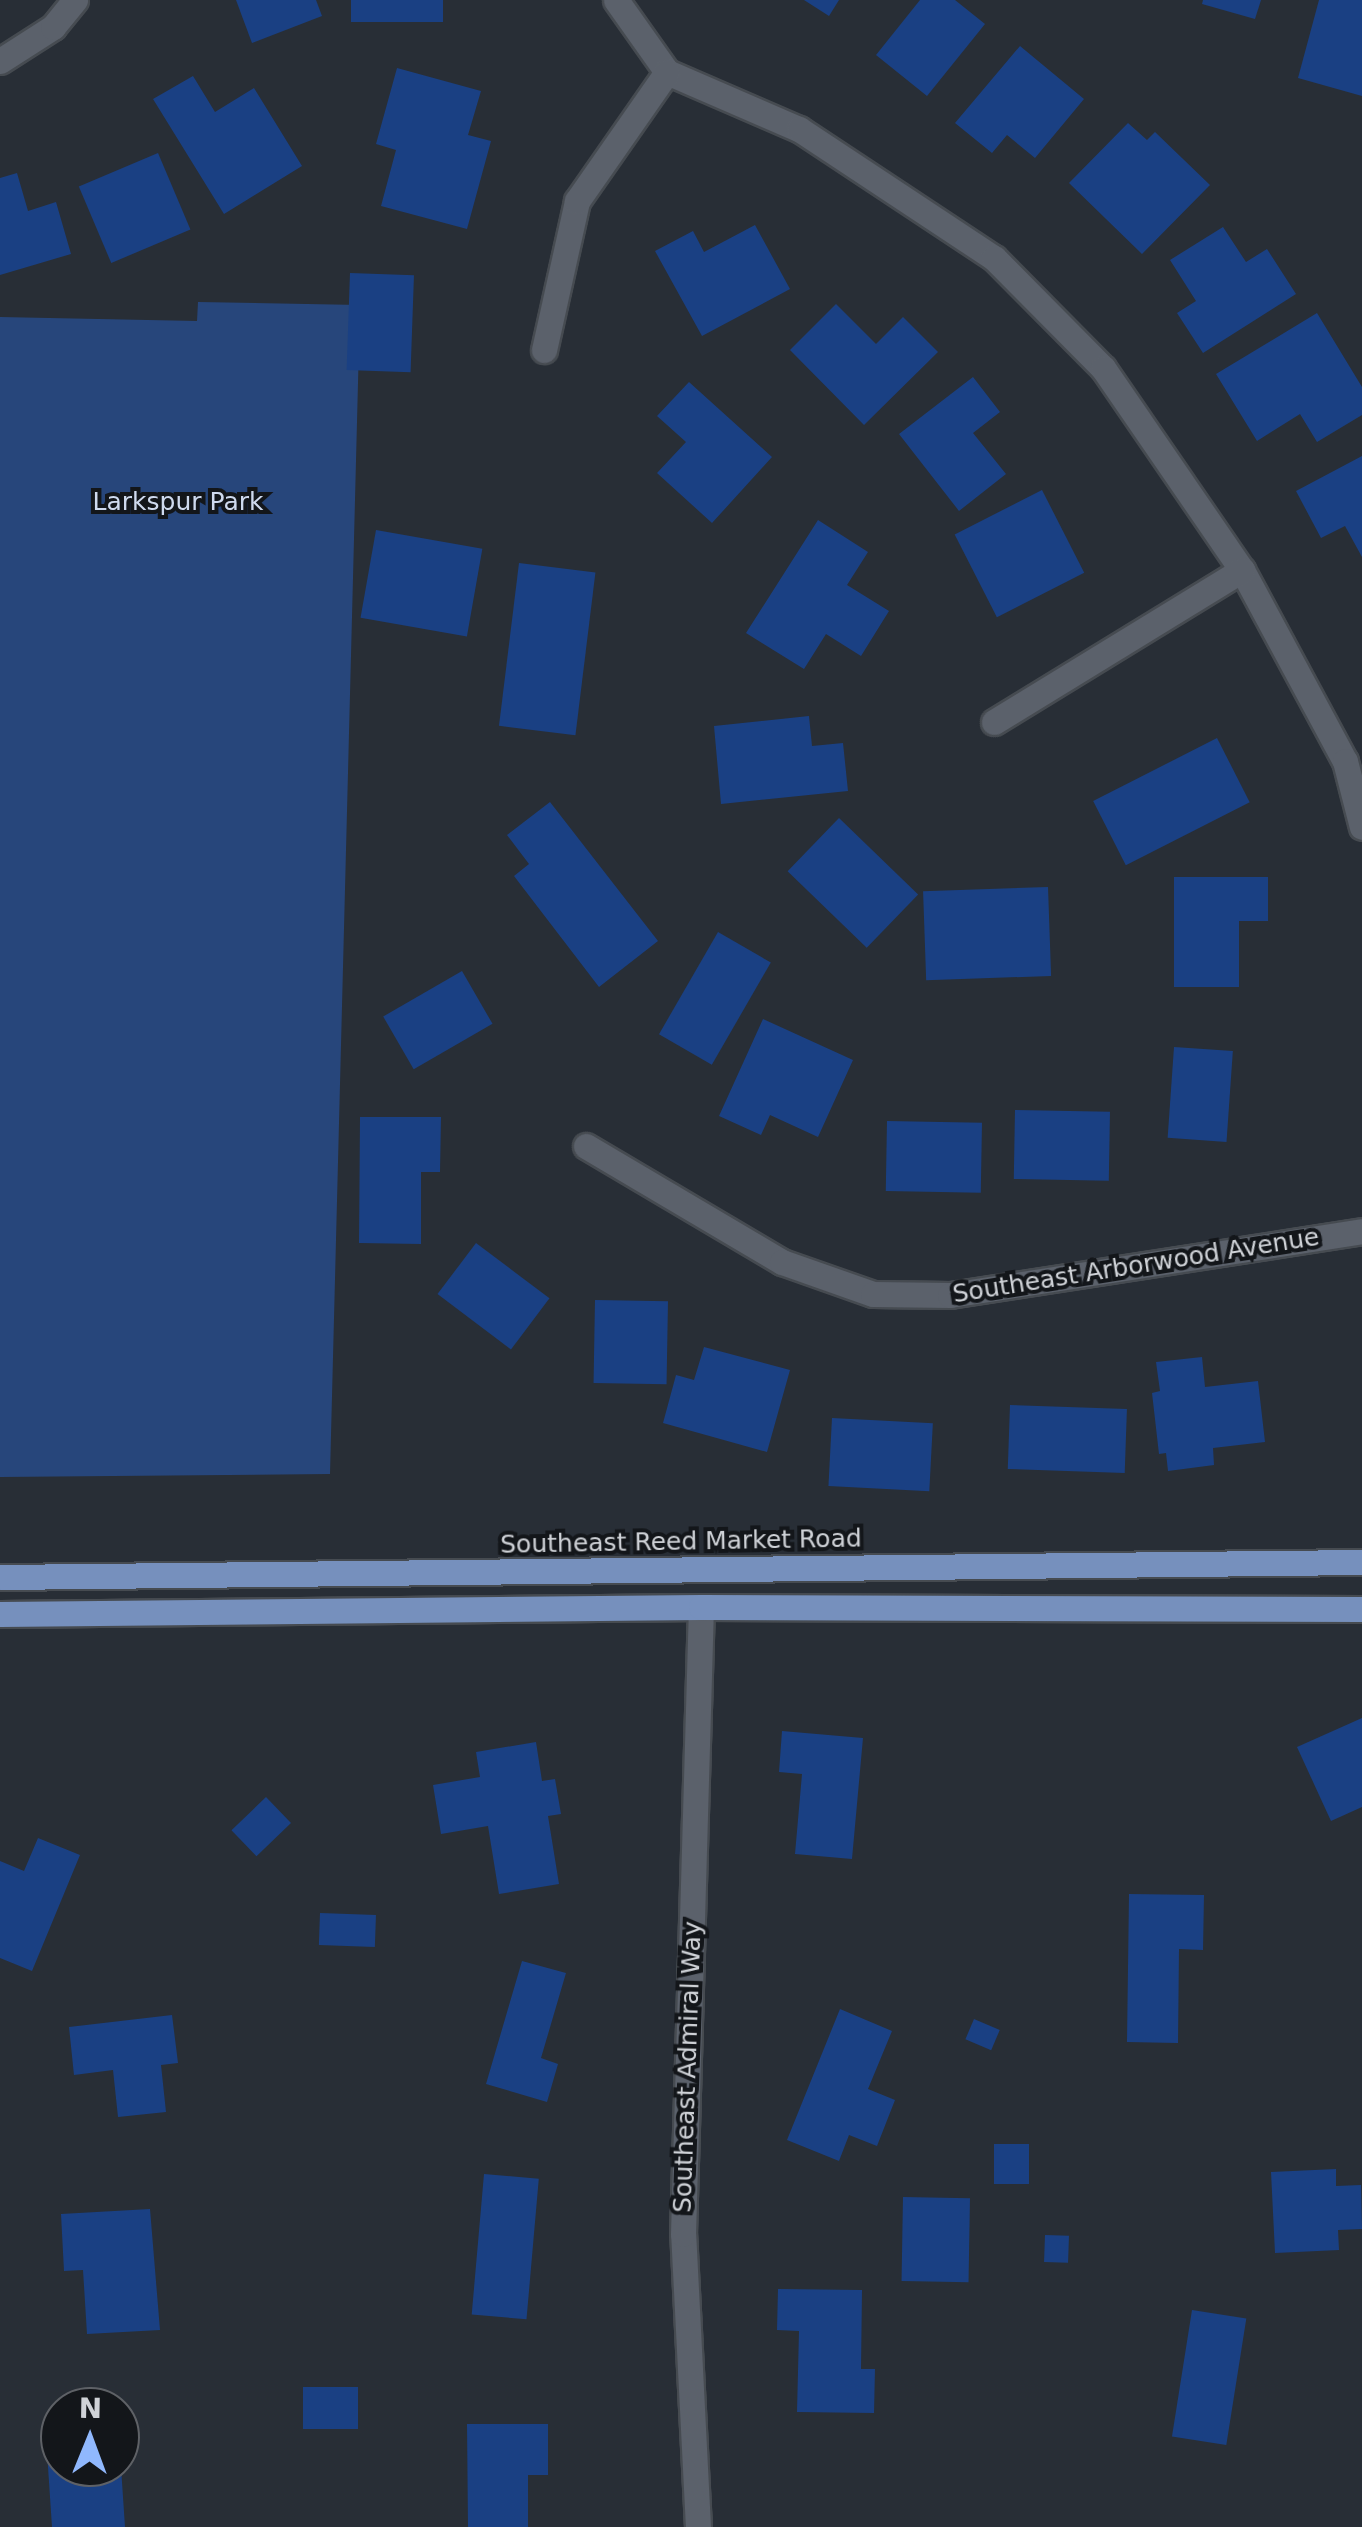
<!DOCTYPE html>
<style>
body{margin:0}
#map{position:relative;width:1362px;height:2527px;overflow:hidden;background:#282e36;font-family:"DejaVu Sans",sans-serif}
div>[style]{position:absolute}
.green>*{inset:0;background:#27467b}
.building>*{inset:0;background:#1a4083;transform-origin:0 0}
.roads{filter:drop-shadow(2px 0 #464b51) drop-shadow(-2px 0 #464b51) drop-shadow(0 2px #464b51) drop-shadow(0 -2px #464b51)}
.minor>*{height:25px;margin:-12.5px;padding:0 12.5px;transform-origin:12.5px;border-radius:12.5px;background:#5b616b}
.primary>*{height:25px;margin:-12.5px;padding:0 12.5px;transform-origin:12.5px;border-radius:12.5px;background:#7690bd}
span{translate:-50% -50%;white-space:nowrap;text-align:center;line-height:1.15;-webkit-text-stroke:8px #13161a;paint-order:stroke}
.park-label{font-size:25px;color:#cfdaee}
.street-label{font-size:25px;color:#cfd2d7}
.north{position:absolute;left:40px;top:2387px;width:100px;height:100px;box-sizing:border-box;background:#13161a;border:2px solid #5e6166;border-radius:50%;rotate:1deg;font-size:28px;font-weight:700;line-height:40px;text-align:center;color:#cfd2d7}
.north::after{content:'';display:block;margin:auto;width:35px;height:45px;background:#90b8fd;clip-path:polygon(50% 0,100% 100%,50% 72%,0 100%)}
</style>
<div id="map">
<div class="green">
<div style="clip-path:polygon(198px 302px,360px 305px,330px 1474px,0 1477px,0 317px,197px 321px)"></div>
</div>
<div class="building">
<div style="clip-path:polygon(236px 0,316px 0,322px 16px,252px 43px)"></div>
<div style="left:351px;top:0;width:92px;height:22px"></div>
<div style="clip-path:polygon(804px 0,839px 0,829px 16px)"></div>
<div style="clip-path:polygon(920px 0,955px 0,985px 24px,927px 96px,876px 55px)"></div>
<div style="clip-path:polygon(1203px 0,1261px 0,1255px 19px,1202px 4px)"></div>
<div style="clip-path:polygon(1319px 0,1362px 0,1362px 96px,1298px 78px)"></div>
<div style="clip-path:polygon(1020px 46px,1084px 99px,1035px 158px,1007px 135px,992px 153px,955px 123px)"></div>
<div style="clip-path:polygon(397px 68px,481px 91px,468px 135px,491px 141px,467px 229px,381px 206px,396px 150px,376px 144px)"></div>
<div style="clip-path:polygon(193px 76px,215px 112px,254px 88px,302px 166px,224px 214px,153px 99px)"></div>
<div style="clip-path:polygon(1128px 123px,1147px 140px,1155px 132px,1210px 185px,1142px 254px,1069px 183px)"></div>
<div style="left:158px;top:153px;width:83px;height:86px;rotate:67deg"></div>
<div style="clip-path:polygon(17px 173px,28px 211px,56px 202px,71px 254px,0 275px,0 178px)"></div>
<div style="clip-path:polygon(755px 225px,790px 289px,702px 336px,655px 251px,693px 231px,704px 252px)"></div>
<div style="clip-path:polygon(1223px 227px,1246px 262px,1267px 249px,1296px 294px,1203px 353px,1177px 313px,1196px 301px,1170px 260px)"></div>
<div style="left:350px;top:273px;width:64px;height:97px;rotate:2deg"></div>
<div style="clip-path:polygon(836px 304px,876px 344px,903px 317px,938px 352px,864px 425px,790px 350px)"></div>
<div style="clip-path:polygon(1317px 313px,1362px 387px,1362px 415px,1317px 442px,1300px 414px,1257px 441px,1216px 374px)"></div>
<div style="clip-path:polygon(973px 377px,1000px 412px,973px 433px,1006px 474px,959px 511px,899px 434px)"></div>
<div style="clip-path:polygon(689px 382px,772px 457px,712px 523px,657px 473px,686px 442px,657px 416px)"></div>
<div style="clip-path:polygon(1362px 456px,1362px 557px,1345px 526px,1321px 538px,1296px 491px)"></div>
<div style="left:1042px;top:490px;width:93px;height:98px;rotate:63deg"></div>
<div style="clip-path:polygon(818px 520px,868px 552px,847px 585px,889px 611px,861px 656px,826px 634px,804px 669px,746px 633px)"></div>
<div style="left:376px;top:530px;width:108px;height:89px;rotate:10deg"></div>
<div style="left:519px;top:563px;width:77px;height:164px;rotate:7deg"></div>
<div style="clip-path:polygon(809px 716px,812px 746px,843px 743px,848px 791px,721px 804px,714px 726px)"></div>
<div style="left:1217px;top:738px;width:72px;height:139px;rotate:63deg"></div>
<div style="clip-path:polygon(550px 802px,658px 941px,599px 987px,514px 876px,529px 864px,507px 835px)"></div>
<div style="left:839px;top:818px;width:110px;height:74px;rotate:44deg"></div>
<div style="clip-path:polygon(1174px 877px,1268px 877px,1268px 921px,1239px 921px,1239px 987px,1174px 987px)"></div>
<div style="left:1048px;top:887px;width:89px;height:125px;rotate:88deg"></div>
<div style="left:718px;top:932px;width:61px;height:118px;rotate:30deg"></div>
<div style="left:462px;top:971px;width:61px;height:91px;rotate:60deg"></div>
<div style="clip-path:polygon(763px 1019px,853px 1060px,818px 1137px,770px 1115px,761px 1135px,719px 1116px)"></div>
<div style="left:1174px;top:1047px;width:59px;height:91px;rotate:4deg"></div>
<div style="left:1015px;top:1110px;width:95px;height:69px;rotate:1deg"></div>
<div style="clip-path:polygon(360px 1117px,441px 1117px,440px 1172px,421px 1172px,421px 1244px,359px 1243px)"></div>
<div style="left:887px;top:1121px;width:95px;height:70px;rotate:1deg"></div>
<div style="left:476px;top:1243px;width:92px;height:64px;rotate:37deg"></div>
<div style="left:595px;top:1300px;width:73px;height:83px;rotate:1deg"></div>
<div style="clip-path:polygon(704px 1347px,790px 1370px,767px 1452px,663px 1423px,676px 1375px,694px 1380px)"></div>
<div style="clip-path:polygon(1202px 1357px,1205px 1387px,1258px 1381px,1265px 1442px,1213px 1448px,1214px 1465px,1168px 1471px,1166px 1453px,1159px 1454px,1152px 1393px,1160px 1391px,1156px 1362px)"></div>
<div style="left:1010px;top:1405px;width:117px;height:64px;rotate:2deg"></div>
<div style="left:832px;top:1418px;width:101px;height:68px;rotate:3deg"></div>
<div style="clip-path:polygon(1362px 1718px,1362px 1807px,1331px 1821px,1297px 1747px)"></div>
<div style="clip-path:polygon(782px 1731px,863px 1738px,852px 1859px,795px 1854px,802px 1774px,779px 1772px)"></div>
<div style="clip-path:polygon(536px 1742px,542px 1781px,555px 1779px,561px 1814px,548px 1816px,559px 1884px,499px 1894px,488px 1826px,441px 1834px,433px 1785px,480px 1777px,476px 1752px)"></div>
<div style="left:266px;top:1797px;width:36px;height:48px;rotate:46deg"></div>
<div style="clip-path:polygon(38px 1838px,80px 1855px,32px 1971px,0 1958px,0 1861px,24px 1871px)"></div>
<div style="clip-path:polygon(1129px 1894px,1204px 1895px,1203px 1950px,1179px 1949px,1178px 2043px,1127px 2042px)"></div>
<div style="left:320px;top:1913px;width:56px;height:32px;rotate:2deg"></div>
<div style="clip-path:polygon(522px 1961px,566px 1973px,541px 2058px,558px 2064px,547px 2102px,486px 2084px)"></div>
<div style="clip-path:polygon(840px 2009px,892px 2031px,868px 2089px,895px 2100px,877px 2146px,849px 2135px,839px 2161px,787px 2140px)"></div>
<div style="clip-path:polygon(172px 2015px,178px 2063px,161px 2065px,166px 2112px,118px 2117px,113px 2070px,74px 2075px,69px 2027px)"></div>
<div style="left:974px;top:2019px;width:28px;height:22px;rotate:23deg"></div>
<div style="left:994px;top:2144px;width:35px;height:40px"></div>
<div style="clip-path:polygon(1336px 2169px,1336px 2186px,1361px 2185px,1362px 2229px,1338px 2230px,1339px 2250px,1275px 2253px,1271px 2172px)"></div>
<div style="left:484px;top:2174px;width:55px;height:141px;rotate:5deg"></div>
<div style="left:903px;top:2197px;width:67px;height:84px;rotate:1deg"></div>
<div style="clip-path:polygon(150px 2209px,160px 2330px,87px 2334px,83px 2270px,64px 2271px,61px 2214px)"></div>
<div style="left:1045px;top:2235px;width:24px;height:27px;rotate:2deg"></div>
<div style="clip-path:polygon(778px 2289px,862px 2290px,861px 2369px,875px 2369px,874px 2413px,797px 2412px,799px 2331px,777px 2330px)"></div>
<div style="left:1192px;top:2310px;width:55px;height:128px;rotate:9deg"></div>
<div style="left:303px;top:2387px;width:55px;height:42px"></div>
<div style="clip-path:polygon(109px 2400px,110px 2407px,60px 2407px,60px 2467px,121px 2467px,125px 2527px,52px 2527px,47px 2452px,57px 2452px,54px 2404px)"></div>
<div style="clip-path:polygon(467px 2424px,548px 2424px,548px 2475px,528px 2475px,528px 2527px,468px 2527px)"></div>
</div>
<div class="roads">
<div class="minor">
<div style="left:616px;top:0;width:88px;rotate:54.7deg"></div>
<div style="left:667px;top:72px;width:144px;rotate:23.4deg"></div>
<div style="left:799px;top:129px;width:234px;rotate:33.5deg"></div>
<div style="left:994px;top:258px;width:155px;rotate:45.3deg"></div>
<div style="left:1103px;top:368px;width:245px;rotate:55.5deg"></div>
<div style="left:1242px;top:570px;width:217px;rotate:61.7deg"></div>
<div style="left:1345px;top:761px;width:68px;rotate:75.6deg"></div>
<div style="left:0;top:61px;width:63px;rotate:-32.7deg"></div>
<div style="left:53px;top:27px;width:35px;rotate:-51deg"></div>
<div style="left:544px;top:350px;width:153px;rotate:-77.5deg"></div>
<div style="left:577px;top:201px;width:157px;rotate:-55.1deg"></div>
<div style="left:994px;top:722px;width:291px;rotate:-31.5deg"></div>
<div style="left:586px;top:1146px;width:228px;rotate:30.6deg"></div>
<div style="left:782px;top:1262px;width:96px;rotate:19.4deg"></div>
<div style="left:873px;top:1294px;width:77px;rotate:0.7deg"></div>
<div style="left:950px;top:1295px;width:417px;rotate:-8.8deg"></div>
<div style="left:698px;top:2527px;width:293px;rotate:-92.9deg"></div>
<div style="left:683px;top:2234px;width:627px;rotate:-88.36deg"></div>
</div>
<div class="primary">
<div style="left:0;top:1577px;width:1362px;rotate:-0.63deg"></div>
<div style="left:0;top:1614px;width:701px;rotate:-0.57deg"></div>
<div style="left:701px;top:1607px;width:661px;rotate:0.17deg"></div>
</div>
</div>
<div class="park-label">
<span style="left:178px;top:502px">Larkspur Park</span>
</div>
<div class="street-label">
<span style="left:1136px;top:1266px;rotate:-9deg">Southeast Arborwood Avenue</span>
<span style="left:681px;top:1542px;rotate:-1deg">Southeast Reed Market Road</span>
<span style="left:688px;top:2067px;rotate:-88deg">Southeast Admiral Way</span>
</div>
<div class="north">N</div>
</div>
